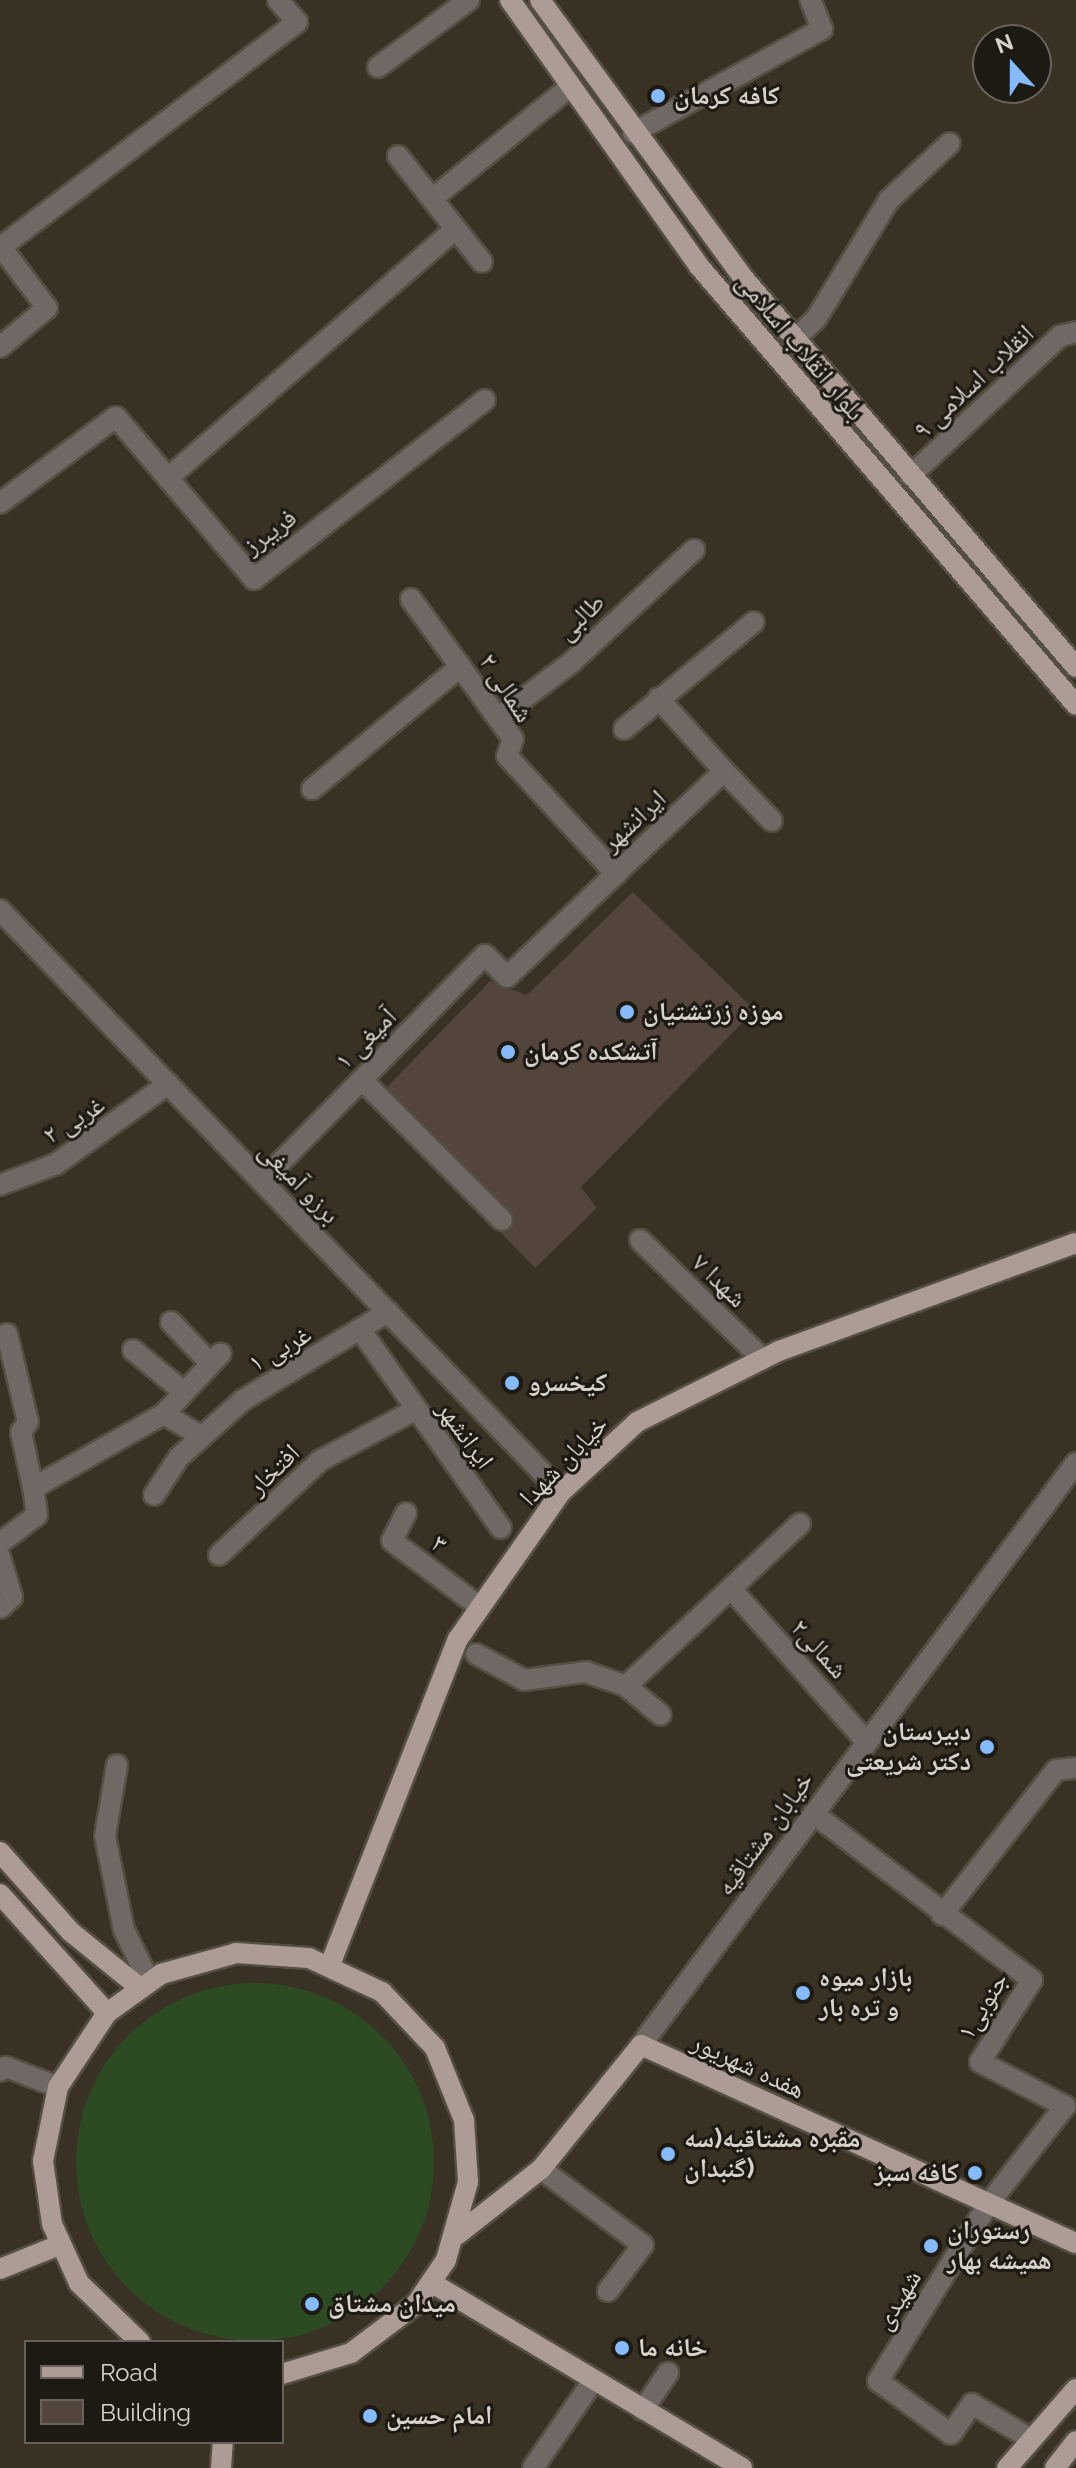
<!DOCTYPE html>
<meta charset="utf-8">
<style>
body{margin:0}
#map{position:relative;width:1076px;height:2468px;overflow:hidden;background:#393124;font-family:Raleway,"Noto Naskh Arabic",sans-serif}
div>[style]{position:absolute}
.green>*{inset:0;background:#2c4b23}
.round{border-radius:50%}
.building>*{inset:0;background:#53443c}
.roads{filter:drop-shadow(2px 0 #554e42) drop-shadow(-2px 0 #554e42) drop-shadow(0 2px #554e42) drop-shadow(0 -2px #554e42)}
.minor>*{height:20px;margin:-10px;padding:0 10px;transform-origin:10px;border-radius:10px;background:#706864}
.major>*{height:20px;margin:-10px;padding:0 10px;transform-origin:10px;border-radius:10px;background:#ac9c95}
.dots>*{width:22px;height:22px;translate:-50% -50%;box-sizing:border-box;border:4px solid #1d1913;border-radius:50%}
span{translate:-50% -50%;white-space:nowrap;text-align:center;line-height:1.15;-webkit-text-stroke:6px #1d1913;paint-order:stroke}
.poi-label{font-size:26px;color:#d7d2ca;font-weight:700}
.left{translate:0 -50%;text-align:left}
.right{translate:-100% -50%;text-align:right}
.street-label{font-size:26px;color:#d7d2ca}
.legend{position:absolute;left:24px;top:2340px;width:260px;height:104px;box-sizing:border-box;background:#1d1913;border:2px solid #67635c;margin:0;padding:10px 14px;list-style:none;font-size:24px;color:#d7d2ca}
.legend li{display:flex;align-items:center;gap:16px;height:40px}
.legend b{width:40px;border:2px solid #67635c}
.north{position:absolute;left:972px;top:24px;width:80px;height:80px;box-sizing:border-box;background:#1d1913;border:2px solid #67635c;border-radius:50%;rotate:339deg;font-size:22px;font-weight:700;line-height:32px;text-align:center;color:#d7d2ca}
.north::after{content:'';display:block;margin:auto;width:28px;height:36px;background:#85bbfb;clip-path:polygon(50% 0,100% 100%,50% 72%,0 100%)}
</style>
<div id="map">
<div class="green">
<div class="round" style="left:76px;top:1983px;width:358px;height:358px"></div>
</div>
<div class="building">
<div style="clip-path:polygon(633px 892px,755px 1010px,581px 1187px,597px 1208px,535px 1268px,501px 1233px,514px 1224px,511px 1211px,387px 1087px,490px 981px,527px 995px)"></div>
</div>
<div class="roads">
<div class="minor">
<div style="left:378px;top:67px;width:113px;rotate:-36.4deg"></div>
<div style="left:633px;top:133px;width:216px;rotate:-28.8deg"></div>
<div style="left:822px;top:29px;width:31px;rotate:-112deg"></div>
<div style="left:398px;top:156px;width:135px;rotate:51.6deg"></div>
<div style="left:432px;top:199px;width:178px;rotate:-39.1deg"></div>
<div style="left:794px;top:340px;width:30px;rotate:-44deg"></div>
<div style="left:816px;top:319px;width:140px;rotate:-58.5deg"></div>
<div style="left:889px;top:200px;width:83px;rotate:-43.1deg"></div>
<div style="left:0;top:347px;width:61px;rotate:-39.7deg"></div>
<div style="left:47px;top:308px;width:76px;rotate:-127deg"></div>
<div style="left:1px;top:247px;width:372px;rotate:-37.2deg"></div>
<div style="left:297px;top:22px;width:29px;rotate:-131deg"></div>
<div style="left:910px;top:476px;width:205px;rotate:-43deg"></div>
<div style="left:1060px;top:336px;width:16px;rotate:-14deg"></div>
<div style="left:168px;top:478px;width:380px;rotate:-40.9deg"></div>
<div style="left:0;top:503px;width:144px;rotate:-36.6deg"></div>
<div style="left:116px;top:417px;width:213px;rotate:49.6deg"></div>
<div style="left:254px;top:579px;width:292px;rotate:-37.8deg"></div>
<div style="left:411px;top:599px;width:173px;rotate:53.9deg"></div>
<div style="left:513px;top:739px;width:18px;rotate:109deg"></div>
<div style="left:507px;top:756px;width:161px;rotate:47.3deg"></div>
<div style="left:499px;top:717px;width:91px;rotate:-37deg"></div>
<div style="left:572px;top:662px;width:166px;rotate:-42.6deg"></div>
<div style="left:624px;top:729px;width:168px;rotate:-39.5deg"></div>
<div style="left:724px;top:771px;width:69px;rotate:46.2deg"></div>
<div style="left:312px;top:789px;width:193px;rotate:-39.5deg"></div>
<div style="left:0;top:910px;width:808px;rotate:46.05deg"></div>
<div style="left:362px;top:1080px;width:198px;rotate:45deg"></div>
<div style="left:262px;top:1181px;width:317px;rotate:-45.4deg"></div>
<div style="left:485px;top:955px;width:31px;rotate:45deg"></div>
<div style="left:507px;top:977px;width:299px;rotate:-43.5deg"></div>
<div style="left:724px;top:771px;width:98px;rotate:-132.1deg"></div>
<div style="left:0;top:1185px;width:60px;rotate:-20.6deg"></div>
<div style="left:56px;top:1164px;width:138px;rotate:-35.5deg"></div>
<div style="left:640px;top:1240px;width:171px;rotate:44.1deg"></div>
<div style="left:171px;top:1322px;width:58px;rotate:46.4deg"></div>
<div style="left:362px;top:1332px;width:240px;rotate:54.7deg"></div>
<div style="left:7px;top:1334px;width:90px;rotate:76.6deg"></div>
<div style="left:28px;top:1422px;width:12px;rotate:125deg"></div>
<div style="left:21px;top:1432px;width:57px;rotate:77.9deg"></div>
<div style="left:133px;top:1350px;width:66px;rotate:39.5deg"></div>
<div style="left:164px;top:1414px;width:44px;rotate:31.2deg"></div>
<div style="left:154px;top:1495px;width:45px;rotate:-56.7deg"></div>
<div style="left:179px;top:1457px;width:86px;rotate:-41.7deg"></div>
<div style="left:243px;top:1400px;width:170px;rotate:-31.3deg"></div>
<div style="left:406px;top:1513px;width:31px;rotate:117deg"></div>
<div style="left:392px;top:1541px;width:110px;rotate:36.9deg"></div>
<div style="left:0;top:1543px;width:46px;rotate:-37.1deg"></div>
<div style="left:37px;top:1515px;width:27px;rotate:-98deg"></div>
<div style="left:33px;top:1488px;width:150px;rotate:-29.5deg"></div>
<div style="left:164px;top:1414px;width:83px;rotate:-46.9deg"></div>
<div style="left:219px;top:1555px;width:139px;rotate:-43deg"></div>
<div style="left:321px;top:1460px;width:106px;rotate:-28deg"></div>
<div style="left:0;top:1557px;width:42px;rotate:73.3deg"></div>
<div style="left:12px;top:1597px;width:16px;rotate:137deg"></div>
<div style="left:734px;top:1592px;width:198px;rotate:48.5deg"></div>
<div style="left:476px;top:1654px;width:55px;rotate:28.4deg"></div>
<div style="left:524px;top:1680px;width:63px;rotate:-7.4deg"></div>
<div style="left:586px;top:1672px;width:42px;rotate:19.3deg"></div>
<div style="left:626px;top:1686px;width:45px;rotate:39.6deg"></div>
<div style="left:626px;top:1686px;width:238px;rotate:-43deg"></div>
<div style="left:117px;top:1765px;width:72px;rotate:99.6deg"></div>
<div style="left:105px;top:1836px;width:96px;rotate:78.6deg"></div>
<div style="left:124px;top:1930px;width:57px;rotate:63.9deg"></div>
<div style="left:814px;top:1814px;width:274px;rotate:37.3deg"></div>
<div style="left:1032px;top:1980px;width:97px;rotate:122.4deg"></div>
<div style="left:980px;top:2062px;width:96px;rotate:27.4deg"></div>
<div style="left:1065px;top:2106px;width:127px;rotate:128deg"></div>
<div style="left:987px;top:2206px;width:206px;rotate:121.9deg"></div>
<div style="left:878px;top:2381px;width:90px;rotate:36deg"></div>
<div style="left:951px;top:2434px;width:37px;rotate:-55deg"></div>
<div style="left:972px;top:2404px;width:69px;rotate:30.7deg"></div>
<div style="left:942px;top:1915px;width:184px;rotate:-51.8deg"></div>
<div style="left:1056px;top:1770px;width:20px;rotate:-6deg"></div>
<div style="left:641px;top:2045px;width:727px;rotate:-53.22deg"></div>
<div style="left:0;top:2071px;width:7px;rotate:-34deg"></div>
<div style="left:6px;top:2067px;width:56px;rotate:21deg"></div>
<div style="left:541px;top:2169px;width:127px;rotate:36.7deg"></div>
<div style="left:643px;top:2245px;width:58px;rotate:127.3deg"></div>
<div style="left:643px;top:2410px;width:45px;rotate:-56deg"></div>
<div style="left:533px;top:2468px;width:106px;rotate:-55.4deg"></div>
</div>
<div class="major">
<div style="left:510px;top:0;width:325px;rotate:54.6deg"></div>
<div style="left:698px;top:265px;width:580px;rotate:49.33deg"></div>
<div style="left:540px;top:0;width:348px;rotate:53.8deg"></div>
<div style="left:746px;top:281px;width:508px;rotate:49.47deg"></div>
<div style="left:0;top:1852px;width:107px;rotate:48.4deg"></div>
<div style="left:71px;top:1932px;width:87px;rotate:39deg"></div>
<div style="left:0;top:1894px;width:160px;rotate:48deg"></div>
<div style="left:330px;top:1965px;width:350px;rotate:-68.6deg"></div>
<div style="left:458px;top:1639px;width:179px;rotate:-55deg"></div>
<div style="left:561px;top:1492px;width:103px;rotate:-42.6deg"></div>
<div style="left:637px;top:1422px;width:159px;rotate:-26.6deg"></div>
<div style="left:779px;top:1351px;width:316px;rotate:-20deg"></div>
<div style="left:457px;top:2235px;width:107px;rotate:-38.2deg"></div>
<div style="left:541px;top:2169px;width:159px;rotate:-51.1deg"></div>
<div style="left:641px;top:2045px;width:478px;rotate:24.5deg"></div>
<div style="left:0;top:2269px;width:64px;rotate:-22.1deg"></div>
<div style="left:432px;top:2283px;width:361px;rotate:30.8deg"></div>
<div style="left:140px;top:2342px;width:85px;rotate:-136deg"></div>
<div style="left:79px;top:2283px;width:65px;rotate:-114.6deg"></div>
<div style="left:52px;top:2224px;width:64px;rotate:-98.1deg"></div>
<div style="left:43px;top:2161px;width:76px;rotate:-78.5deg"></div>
<div style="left:58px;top:2087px;width:89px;rotate:-56.5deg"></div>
<div style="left:107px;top:2013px;width:67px;rotate:-35.8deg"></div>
<div style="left:161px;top:1974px;width:78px;rotate:-15.6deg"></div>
<div style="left:236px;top:1953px;width:73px;rotate:3.9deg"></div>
<div style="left:309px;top:1958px;width:81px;rotate:25deg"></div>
<div style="left:382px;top:1992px;width:77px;rotate:46.6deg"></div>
<div style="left:435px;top:2048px;width:78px;rotate:68.1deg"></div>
<div style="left:464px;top:2120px;width:62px;rotate:86.3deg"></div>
<div style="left:468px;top:2182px;width:81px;rotate:105.8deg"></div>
<div style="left:446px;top:2260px;width:53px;rotate:124.3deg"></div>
<div style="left:416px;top:2304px;width:81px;rotate:143deg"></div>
<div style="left:351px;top:2353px;width:72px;rotate:163.1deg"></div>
<div style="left:221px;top:2468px;width:26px;rotate:-86deg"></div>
<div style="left:1007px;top:2468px;width:105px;rotate:-48.9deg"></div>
<div style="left:1055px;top:2468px;width:34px;rotate:-52deg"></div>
</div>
</div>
<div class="dots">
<div style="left:658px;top:96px;background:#85bbfb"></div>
<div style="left:627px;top:1012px;background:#85bbfb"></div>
<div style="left:508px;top:1052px;background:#85bbfb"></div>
<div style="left:512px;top:1383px;background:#85bbfb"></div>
<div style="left:987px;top:1747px;background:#85bbfb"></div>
<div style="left:803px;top:1993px;background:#85bbfb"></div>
<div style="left:668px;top:2154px;background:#85bbfb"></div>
<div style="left:975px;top:2173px;background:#85bbfb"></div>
<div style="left:931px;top:2246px;background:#85bbfb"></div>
<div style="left:312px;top:2304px;background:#85bbfb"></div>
<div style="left:622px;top:2348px;background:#85bbfb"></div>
<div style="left:370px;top:2416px;background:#85bbfb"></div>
</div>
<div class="poi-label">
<span class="left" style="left:674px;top:96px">کافه کرمان</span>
<span class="left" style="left:643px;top:1012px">موزه زرتشتیان</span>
<span class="left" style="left:524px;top:1052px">آتشکده کرمان</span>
<span class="left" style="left:528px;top:1383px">کیخسرو</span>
<span class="right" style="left:971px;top:1747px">دبیرستان<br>دکتر شریعتی</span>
<span class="left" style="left:819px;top:1993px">بازار میوه<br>و تره بار</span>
<span class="left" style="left:684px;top:2154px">مقبره مشتاقیه(سه<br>گنبدان)</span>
<span class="right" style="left:959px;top:2173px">کافه سبز</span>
<span class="left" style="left:947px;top:2246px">رستوران<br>همیشه بهار</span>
<span class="left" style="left:328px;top:2304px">ميدان مشتاق</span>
<span class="left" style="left:638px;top:2348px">خانه ما</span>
<span class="left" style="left:386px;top:2416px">امام حسین</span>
</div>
<div class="street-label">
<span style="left:800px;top:347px;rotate:50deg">بلوار انقلاب اسلامی</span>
<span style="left:974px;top:382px;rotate:-43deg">انقلاب اسلامی ۹</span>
<span style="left:270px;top:532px;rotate:-36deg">فریبرز</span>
<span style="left:581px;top:617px;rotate:-43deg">طالبی</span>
<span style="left:506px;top:688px;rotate:57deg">۲ شمالی</span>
<span style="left:634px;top:821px;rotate:-43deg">ایرانشهر</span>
<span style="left:366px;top:1039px;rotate:-45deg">آمیغی ۱</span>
<span style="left:74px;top:1120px;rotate:-32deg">۲ غربی</span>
<span style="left:299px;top:1183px;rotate:46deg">برزو آمیغی</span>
<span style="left:719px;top:1281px;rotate:44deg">شهدا ۷</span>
<span style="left:280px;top:1349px;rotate:-30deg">۱ غربی</span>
<span style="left:465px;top:1435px;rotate:54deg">ایرانشهر</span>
<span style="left:564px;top:1461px;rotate:-46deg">خیابان شهدا</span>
<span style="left:274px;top:1470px;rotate:-44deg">افتخار</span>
<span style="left:439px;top:1544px;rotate:37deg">۳</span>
<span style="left:819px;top:1649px;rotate:48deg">شمالی۲</span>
<span style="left:765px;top:1834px;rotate:-54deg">خیابان مشتاقیه</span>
<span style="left:983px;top:2006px;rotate:-59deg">جنوبی۱</span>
<span style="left:748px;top:2066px;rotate:25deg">هفده شهریور</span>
<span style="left:898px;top:2300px;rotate:-58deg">شهیدی</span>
</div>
<ul class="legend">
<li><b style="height:10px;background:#ac9c95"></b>Road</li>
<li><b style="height:22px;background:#53443c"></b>Building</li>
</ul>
<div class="north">N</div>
</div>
